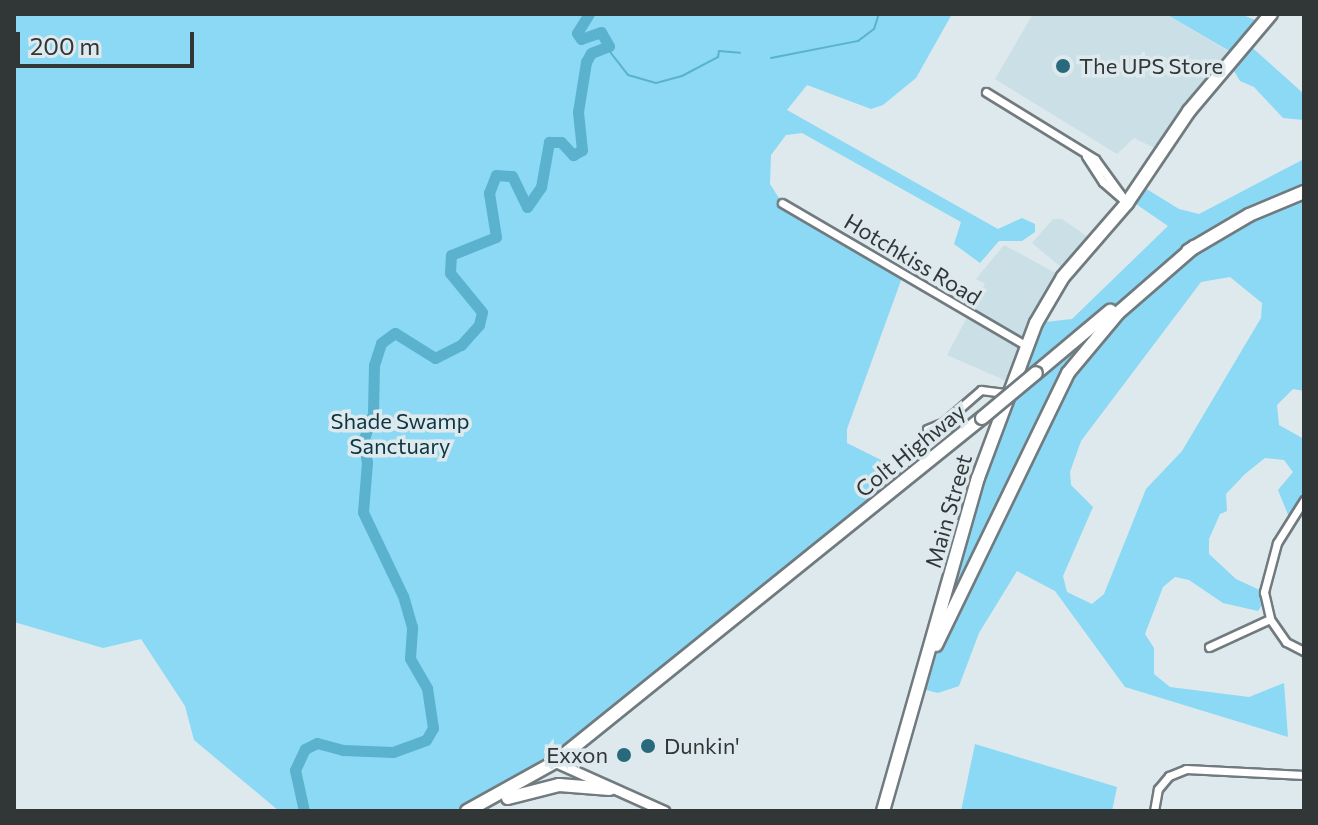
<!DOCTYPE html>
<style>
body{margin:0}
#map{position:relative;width:1318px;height:825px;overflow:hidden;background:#dde9ed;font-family:Commissioner,sans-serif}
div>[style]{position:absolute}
.built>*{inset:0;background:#cbdfe6}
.green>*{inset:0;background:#8bd9f4}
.stream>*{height:2px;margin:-1px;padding:0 1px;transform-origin:1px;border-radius:1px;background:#5ab2ce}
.river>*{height:11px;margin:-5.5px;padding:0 5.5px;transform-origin:5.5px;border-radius:5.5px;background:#5ab2ce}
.roads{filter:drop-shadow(2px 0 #717b7f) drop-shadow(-2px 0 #717b7f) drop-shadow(0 2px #717b7f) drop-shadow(0 -2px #717b7f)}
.street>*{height:7px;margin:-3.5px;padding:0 3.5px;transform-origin:3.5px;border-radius:3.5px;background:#fff}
.secondary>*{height:9px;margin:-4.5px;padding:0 4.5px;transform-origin:4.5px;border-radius:4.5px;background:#fff}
.highway>*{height:12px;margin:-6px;padding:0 6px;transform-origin:6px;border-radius:6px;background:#fff}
.bridges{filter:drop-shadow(2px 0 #717b7f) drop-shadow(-2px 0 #717b7f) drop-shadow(0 2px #717b7f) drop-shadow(0 -2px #717b7f)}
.highway-bridge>*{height:12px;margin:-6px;padding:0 6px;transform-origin:6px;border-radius:6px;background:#fff}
.dots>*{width:22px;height:22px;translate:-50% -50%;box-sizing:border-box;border:4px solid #dde9ed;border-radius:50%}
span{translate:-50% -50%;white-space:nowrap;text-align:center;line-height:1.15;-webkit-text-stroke:7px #dde9ed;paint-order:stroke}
.poi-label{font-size:22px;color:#313637}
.left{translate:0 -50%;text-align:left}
.right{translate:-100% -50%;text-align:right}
.street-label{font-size:22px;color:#313637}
.park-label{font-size:22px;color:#0d3643}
.frame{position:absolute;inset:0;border:16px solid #313637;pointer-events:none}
.scale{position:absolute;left:16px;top:32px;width:178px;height:36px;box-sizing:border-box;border:4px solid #313637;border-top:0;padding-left:10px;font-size:24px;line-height:28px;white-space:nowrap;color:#313637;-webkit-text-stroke:6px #dde9ed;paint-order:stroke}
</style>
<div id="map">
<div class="built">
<div style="clip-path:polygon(1033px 14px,1166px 14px,1231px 53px,1159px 150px,1134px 138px,1117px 154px,995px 79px)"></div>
<div style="clip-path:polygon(1053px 219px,1062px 219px,1095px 242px,1067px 272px,1032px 243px)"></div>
<div style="clip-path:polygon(1004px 245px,1063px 277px,1011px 383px,947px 355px,985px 284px,976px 279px)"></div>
</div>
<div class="green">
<div style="clip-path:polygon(14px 14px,952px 14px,916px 78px,883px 105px,871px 109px,807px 85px,787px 110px,998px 229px,1022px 218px,1035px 224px,1035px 232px,1022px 241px,999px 241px,980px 263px,954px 244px,961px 222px,802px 133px,786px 135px,771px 155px,770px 184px,782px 203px,903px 275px,847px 429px,847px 443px,911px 475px,555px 762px,467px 811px,279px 811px,194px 740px,185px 706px,141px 639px,103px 648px,14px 622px)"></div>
<div style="clip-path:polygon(1166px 14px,1240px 14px,1263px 23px,1247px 43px,1304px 94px,1304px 120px,1283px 118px,1254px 87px,1240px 81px,1229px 63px,1231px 52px)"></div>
<div style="clip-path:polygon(evenodd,1304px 159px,1304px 391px,1293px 389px,1277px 405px,1279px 425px,1304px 439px,1304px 500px,1291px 522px,1278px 490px,1293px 472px,1284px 460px,1265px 458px,1245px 474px,1226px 494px,1227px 511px,1220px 514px,1209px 539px,1209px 554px,1236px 579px,1264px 592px,1262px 605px,1258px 611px,1223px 603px,1189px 580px,1175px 577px,1163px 587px,1145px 634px,1154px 648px,1154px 674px,1170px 687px,1249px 697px,1284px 683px,1288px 737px,1125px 687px,1055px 591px,1017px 571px,979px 633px,959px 686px,938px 693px,918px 688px,1036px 323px,1072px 319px,1168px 226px,1130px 200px,1140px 185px,1179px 209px,1199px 214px,1304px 159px,1230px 277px,1262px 303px,1261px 318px,1182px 451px,1146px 489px,1104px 594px,1092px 604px,1067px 592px,1063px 576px,1093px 507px,1071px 485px,1070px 472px,1081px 441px,1201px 282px,1230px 277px)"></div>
<div style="clip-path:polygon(975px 744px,1117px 787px,1112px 811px,961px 811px)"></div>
</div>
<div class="stream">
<div style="left:607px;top:48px;width:34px;rotate:52deg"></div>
<div style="left:628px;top:75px;width:29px;rotate:16deg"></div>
<div style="left:656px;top:83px;width:27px;rotate:-15deg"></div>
<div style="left:682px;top:76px;width:41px;rotate:-27.8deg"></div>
<div style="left:718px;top:57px;width:6px;rotate:-81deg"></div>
<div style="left:719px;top:51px;width:21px;rotate:5deg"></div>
<div style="left:771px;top:58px;width:89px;rotate:-11.1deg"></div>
<div style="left:858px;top:41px;width:20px;rotate:-37deg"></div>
<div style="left:874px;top:29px;width:16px;rotate:-72deg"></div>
</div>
<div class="river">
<div style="left:304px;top:811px;width:42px;rotate:-102.4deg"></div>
<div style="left:295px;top:770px;width:23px;rotate:-65deg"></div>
<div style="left:305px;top:749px;width:13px;rotate:-27deg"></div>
<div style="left:317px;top:743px;width:27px;rotate:15deg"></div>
<div style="left:343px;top:750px;width:50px;rotate:2.3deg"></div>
<div style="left:393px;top:752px;width:35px;rotate:-20deg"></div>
<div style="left:426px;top:740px;width:14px;rotate:-60deg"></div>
<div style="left:433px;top:728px;width:40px;rotate:-98.5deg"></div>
<div style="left:427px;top:688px;width:34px;rotate:-120deg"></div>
<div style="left:410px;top:658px;width:31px;rotate:-86deg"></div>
<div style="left:412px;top:627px;width:32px;rotate:-106deg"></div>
<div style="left:403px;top:596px;width:93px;rotate:-115.5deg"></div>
<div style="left:363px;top:512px;width:50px;rotate:-85.4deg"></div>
<div style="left:367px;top:462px;width:21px;rotate:-101deg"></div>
<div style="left:363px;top:441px;width:30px;rotate:-70deg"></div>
<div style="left:373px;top:413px;width:48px;rotate:-88.8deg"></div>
<div style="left:374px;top:365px;width:23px;rotate:-72deg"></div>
<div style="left:381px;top:343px;width:17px;rotate:-36deg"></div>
<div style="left:395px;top:333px;width:47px;rotate:32deg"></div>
<div style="left:435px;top:358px;width:29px;rotate:-27deg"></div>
<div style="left:461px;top:345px;width:27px;rotate:-48deg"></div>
<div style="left:479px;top:325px;width:13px;rotate:-77deg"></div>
<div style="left:482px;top:312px;width:50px;rotate:-129.4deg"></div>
<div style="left:450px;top:273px;width:18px;rotate:-87deg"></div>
<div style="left:451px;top:255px;width:48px;rotate:-21.8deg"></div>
<div style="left:496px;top:237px;width:45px;rotate:-99deg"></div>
<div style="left:489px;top:193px;width:19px;rotate:-69deg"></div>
<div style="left:496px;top:175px;width:16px;rotate:4deg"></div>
<div style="left:512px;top:176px;width:34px;rotate:64deg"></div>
<div style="left:527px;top:207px;width:24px;rotate:-55deg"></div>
<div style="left:541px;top:187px;width:46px;rotate:-79.9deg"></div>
<div style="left:549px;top:142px;width:12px"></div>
<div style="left:561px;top:142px;width:18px;rotate:47deg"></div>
<div style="left:573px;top:155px;width:10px;rotate:-29deg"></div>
<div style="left:582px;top:150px;width:38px;rotate:-96deg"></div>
<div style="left:578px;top:112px;width:51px;rotate:-80.9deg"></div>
<div style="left:586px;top:62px;width:10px;rotate:-61deg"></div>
<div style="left:591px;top:53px;width:19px;rotate:-21deg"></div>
<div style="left:609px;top:46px;width:16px;rotate:-120deg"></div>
<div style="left:601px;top:32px;width:21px;rotate:161deg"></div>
<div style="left:581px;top:39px;width:7px;rotate:-124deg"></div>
<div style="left:577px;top:33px;width:22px;rotate:-58deg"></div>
</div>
<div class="roads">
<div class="street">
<div style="left:986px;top:92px;width:128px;rotate:31.6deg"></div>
<div style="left:1095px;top:159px;width:54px;rotate:54deg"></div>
<div style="left:1086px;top:156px;width:31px;rotate:57deg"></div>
<div style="left:1103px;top:182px;width:32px;rotate:41deg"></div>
<div style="left:782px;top:203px;width:281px;rotate:30.3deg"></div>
<div style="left:927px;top:429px;width:18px;rotate:-22deg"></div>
<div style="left:944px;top:422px;width:49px;rotate:-40.9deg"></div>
<div style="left:981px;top:390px;width:26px;rotate:7deg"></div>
<div style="left:1304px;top:500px;width:51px;rotate:122.1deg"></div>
<div style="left:1277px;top:543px;width:51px;rotate:104.9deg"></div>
<div style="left:1264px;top:592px;width:28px;rotate:77deg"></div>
<div style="left:1270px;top:619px;width:28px;rotate:55deg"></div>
<div style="left:1286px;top:642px;width:20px;rotate:27deg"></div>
<div style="left:1209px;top:647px;width:67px;rotate:-24.7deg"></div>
<div style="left:1154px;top:811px;width:22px;rotate:-80deg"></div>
<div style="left:1158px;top:789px;width:17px;rotate:-50deg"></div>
<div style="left:1169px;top:776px;width:18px;rotate:-22deg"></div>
<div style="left:1186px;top:769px;width:118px;rotate:2.9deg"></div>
</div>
<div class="secondary">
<div style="left:555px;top:762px;width:120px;rotate:24.2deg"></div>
</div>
<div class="highway">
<div style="left:1188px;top:251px;width:71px;rotate:-30.5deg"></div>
<div style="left:1249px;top:215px;width:60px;rotate:-22.7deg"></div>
<div style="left:1036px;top:373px;width:97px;rotate:-40deg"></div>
<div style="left:936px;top:645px;width:302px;rotate:-64.1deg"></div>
<div style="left:1068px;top:373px;width:78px;rotate:-50.2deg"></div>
<div style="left:1118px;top:313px;width:101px;rotate:-41deg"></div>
<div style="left:508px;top:798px;width:53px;rotate:-14.3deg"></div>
<div style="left:559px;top:785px;width:51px;rotate:4.5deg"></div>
<div style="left:467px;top:811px;width:101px;rotate:-29.1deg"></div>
<div style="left:555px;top:762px;width:548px;rotate:-38.86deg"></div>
<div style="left:883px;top:811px;width:346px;rotate:-74.1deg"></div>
<div style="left:978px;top:478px;width:165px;rotate:-69.5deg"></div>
<div style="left:1036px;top:323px;width:53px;rotate:-59.6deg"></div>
<div style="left:1063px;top:277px;width:98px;rotate:-49.1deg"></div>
<div style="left:1127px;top:203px;width:111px;rotate:-56deg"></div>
<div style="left:1189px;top:111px;width:127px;rotate:-49.8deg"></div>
</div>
</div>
<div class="bridges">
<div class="highway-bridge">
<div style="left:982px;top:418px;width:70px;rotate:-39.8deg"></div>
</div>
</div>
<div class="dots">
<div style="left:1063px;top:66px;background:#28697c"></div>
<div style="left:648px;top:746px;background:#28697c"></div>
<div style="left:624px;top:755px;background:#28697c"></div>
</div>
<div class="poi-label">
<span class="left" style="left:1079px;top:66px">The UPS Store</span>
<span class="left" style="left:664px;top:746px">Dunkin'</span>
<span class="right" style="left:608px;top:755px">Exxon</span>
</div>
<div class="street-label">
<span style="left:913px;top:259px;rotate:31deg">Hotchkiss Road</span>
<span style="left:910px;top:450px;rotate:-39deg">Colt Highway</span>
<span style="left:948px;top:511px;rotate:-74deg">Main Street</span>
</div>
<div class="park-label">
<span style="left:400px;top:433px">Shade Swamp<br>Sanctuary</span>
</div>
<div class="frame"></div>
<div class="scale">200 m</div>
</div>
